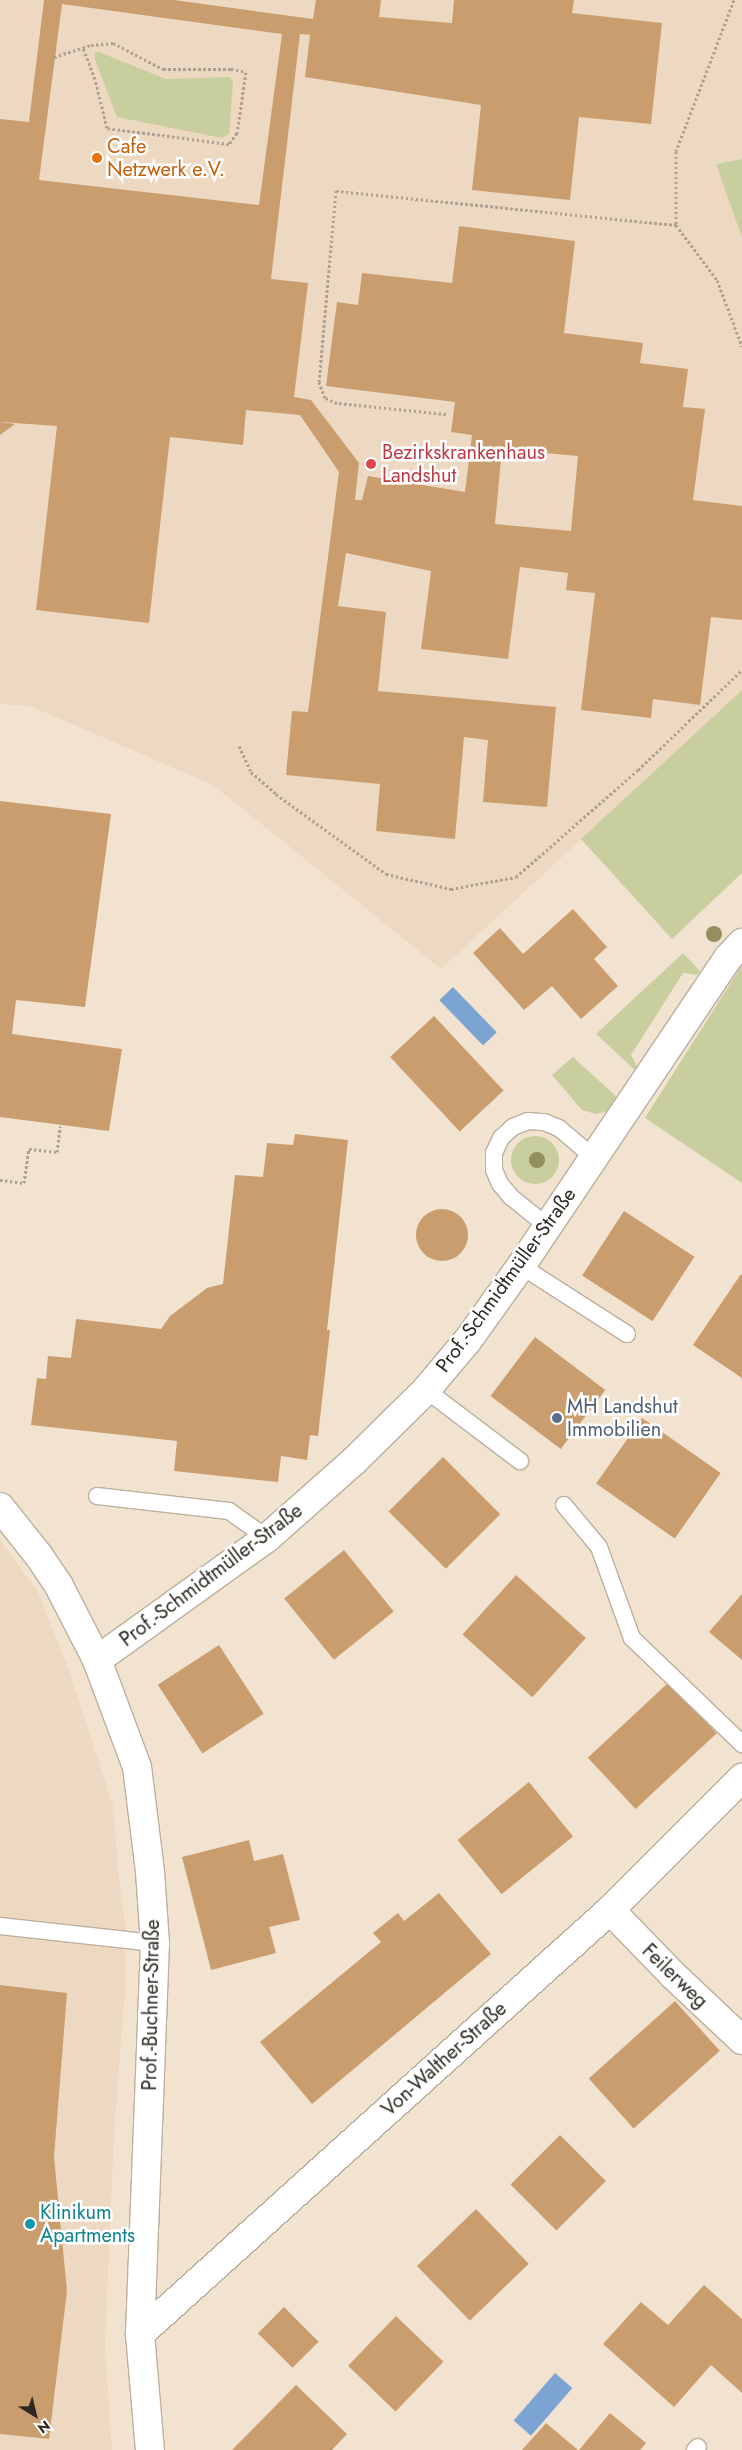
<!DOCTYPE html>
<meta charset="utf-8">
<style>
body{margin:0}
#map{position:relative;width:742px;height:2450px;overflow:hidden;background:#f2e3d1;font-family:Jost,sans-serif}
div>[style]{position:absolute}
.built>*{inset:0;background:#edd9c1}
.green>*{inset:0;background:#c9ce9e}
.round{border-radius:50%}
.water>*{inset:0;background:#7ca4d2;transform-origin:0 0}
.building>*{inset:0;background:#ca9d6f;transform-origin:0 0}
.path>*{height:3px;margin-top:-1.5px;transform-origin:0;background:repeating-linear-gradient(90deg,#ada193 0 2.5px,transparent 0 5px)}
.roads{filter:drop-shadow(1px 0 #bdaf9e) drop-shadow(-1px 0 #bdaf9e) drop-shadow(0 1px #bdaf9e) drop-shadow(0 -1px #bdaf9e)}
.service>*{height:16px;margin:-8px;padding:0 8px;transform-origin:8px;border-radius:8px;background:#fff}
.minor>*{height:28px;margin:-14px;padding:0 14px;transform-origin:14px;border-radius:14px;background:#fff}
.trees>*{width:16px;height:16px;margin:-8px;border-radius:50%;background:#948f5e}
.dots>*{width:14px;height:14px;translate:-50% -50%;box-sizing:border-box;border:2px solid #fff;border-radius:50%}
span{translate:-50% -50%;white-space:nowrap;text-align:center;line-height:1.15;-webkit-text-stroke:5px #fff;paint-order:stroke}
.food-label{font-size:20px;color:#c56008}
.left{translate:0 -50%;text-align:left}
.health-label{font-size:20px;color:#be3a42}
.street-label{font-size:20px;color:#2d2821}
.service-label{font-size:20px;color:#4e5e75}
.culture-label{font-size:20px;color:#0d838f}
.north{position:absolute;left:10px;top:2390px;width:50px;height:50px;-webkit-text-stroke:4px #fff;paint-order:stroke;rotate:144deg;font-size:14px;font-weight:700;line-height:20px;text-align:center;color:#2d2821}
.north::after{content:'';display:block;margin:auto;width:18px;height:22px;background:#2d2821;clip-path:polygon(50% 0,100% 100%,50% 72%,0 100%)}
</style>
<div id="map">
<div class="built">
<div style="clip-path:polygon(0 0,742px 0,742px 159px,716px 164px,742px 238px,742px 690px,441px 969px,213px 785px,30px 706px,0 704px)"></div>
<div style="clip-path:polygon(0 1541px,37px 1590px,68px 1668px,113px 1805px,120px 1888px,125px 1924px,125px 1990px,114px 2134px,105px 2346px,112px 2450px,0 2450px)"></div>
</div>
<div class="green">
<div style="clip-path:polygon(99px 52px,166px 79px,230px 77px,233px 82px,229px 134px,222px 138px,117px 117px,95px 60px,95px 53px)"></div>
<div style="clip-path:polygon(742px 159px,742px 238px,716px 164px)"></div>
<div style="clip-path:polygon(742px 690px,742px 873px,672px 939px,581px 839px)"></div>
<div style="clip-path:polygon(683px 953px,700px 971px,697px 975px,683px 973px,631px 1055px,638px 1069px,636px 1071px,596px 1034px)"></div>
<div style="clip-path:polygon(742px 965px,742px 1183px,645px 1118px)"></div>
<div style="clip-path:polygon(573px 1057px,618px 1098px,608px 1111px,596px 1114px,582px 1110px,552px 1075px)"></div>
<div class="round" style="left:511px;top:1136px;width:48px;height:48px"></div>
</div>
<div class="water">
<div style="left:453px;top:987px;width:63px;height:19px;rotate:46deg"></div>
<div style="left:555px;top:2373px;width:23px;height:63px;rotate:41deg"></div>
</div>
<div class="building">
<div style="clip-path:polygon(evenodd,44px 0,174px 0,313px 19px,316px 0,381px 0,379px 17px,452px 23px,454px 0,574px 0,572px 13px,662px 23px,651px 124px,579px 117px,570px 200px,472px 190px,481px 105px,305px 77px,310px 35px,300px 34px,271px 279px,308px 283px,294px 397px,311px 400px,359px 463px,355px 500px,362px 500px,368px 476px,465px 492px,472px 435px,451px 432px,455px 402px,326px 386px,337px 302px,358px 305px,362px 273px,452px 283px,459px 226px,575px 241px,564px 333px,643px 343px,640px 363px,688px 369px,683px 407px,705px 409px,693px 500px,742px 506px,742px 620px,711px 617px,700px 705px,653px 699px,651px 718px,581px 710px,595px 593px,566px 590px,568px 573px,520px 567px,508px 659px,421px 649px,431px 571px,346px 553px,338px 606px,386px 612px,378px 691px,556px 707px,547px 807px,483px 802px,488px 740px,464px 737px,455px 839px,376px 831px,380px 784px,286px 775px,292px 711px,308px 712px,339px 472px,300px 415px,246px 410px,243px 445px,170px 437px,149px 623px,36px 610px,57px 426px,0 422px,0 119px,29px 122px,44px 0,62px 4px,282px 34px,259px 205px,39px 180px,62px 4px,44px 0,502px 449px,578px 456px,571px 531px,495px 524px,502px 449px)"></div>
<div style="clip-path:polygon(0 422px,15px 424px,0 435px)"></div>
<div style="clip-path:polygon(0 801px,111px 814px,85px 1007px,16px 1000px,12px 1034px,122px 1049px,109px 1131px,0 1117px)"></div>
<div style="clip-path:polygon(573px 909px,607px 947px,594px 959px,618px 986px,581px 1019px,552px 986px,524px 1010px,473px 953px,500px 928px,523px 954px)"></div>
<div style="left:434px;top:1016px;width:102px;height:60px;rotate:47deg"></div>
<div style="clip-path:polygon(295px 1134px,348px 1140px,327px 1330px,330px 1330px,318px 1436px,310px 1435px,307px 1460px,281px 1456px,278px 1482px,174px 1471px,177px 1441px,31px 1425px,37px 1378px,46px 1379px,48px 1356px,71px 1358px,76px 1319px,161px 1329px,170px 1316px,207px 1288px,223px 1284px,235px 1175px,263px 1177px,267px 1143px,293px 1145px)"></div>
<div class="round" style="left:416px;top:1209px;width:52px;height:52px"></div>
<div style="left:624px;top:1211px;width:84px;height:77px;rotate:33deg"></div>
<div style="clip-path:polygon(741px 1274px,742px 1275px,742px 1378px,693px 1345px)"></div>
<div style="left:535px;top:1337px;width:88px;height:74px;rotate:37deg"></div>
<div style="left:642px;top:1418px;width:96px;height:80px;rotate:35deg"></div>
<div style="left:443px;top:1457px;width:81px;height:77px;rotate:45deg"></div>
<div style="left:344px;top:1550px;width:79px;height:77px;rotate:51deg"></div>
<div style="left:516px;top:1575px;width:94px;height:80px;rotate:42deg"></div>
<div style="clip-path:polygon(742px 1594px,742px 1660px,709px 1632px)"></div>
<div style="left:219px;top:1645px;width:82px;height:73px;rotate:57deg"></div>
<div style="left:669px;top:1682px;width:70px;height:111px;rotate:47deg"></div>
<div style="left:529px;top:1782px;width:70px;height:92px;rotate:51deg"></div>
<div style="clip-path:polygon(249px 1840px,254px 1861px,283px 1854px,300px 1920px,269px 1927px,276px 1953px,211px 1970px,182px 1857px)"></div>
<div style="clip-path:polygon(439px 1893px,491px 1954px,312px 2104px,260px 2042px,381px 1942px,373px 1933px,398px 1913px,404px 1921px)"></div>
<div style="clip-path:polygon(0 1985px,67px 1993px,54px 2157px,67px 2291px,49px 2439px,0 2434px)"></div>
<div style="left:675px;top:2001px;width:67px;height:116px;rotate:48deg"></div>
<div style="left:560px;top:2135px;width:65px;height:70px;rotate:45deg"></div>
<div style="left:476px;top:2209px;width:76px;height:82px;rotate:46deg"></div>
<div style="clip-path:polygon(704px 2285px,742px 2319px,742px 2393px,711px 2365px,674px 2407px,603px 2344px,641px 2302px,668px 2325px)"></div>
<div style="left:284px;top:2307px;width:49px;height:37px;rotate:45deg"></div>
<div style="left:396px;top:2316px;width:66px;height:69px;rotate:44deg"></div>
<div style="clip-path:polygon(296px 2385px,347px 2434px,332px 2450px,232px 2450px)"></div>
<div style="clip-path:polygon(610px 2413px,646px 2443px,640px 2450px,579px 2450px)"></div>
<div style="clip-path:polygon(546px 2423px,578px 2450px,522px 2450px)"></div>
</div>
<div class="path">
<div style="left:734px;top:0;width:162px;rotate:111deg"></div>
<div style="left:676px;top:151px;width:74px;rotate:90deg"></div>
<div style="left:676px;top:225px;width:69px;rotate:53.3deg"></div>
<div style="left:717px;top:280px;width:71px;rotate:69.3deg"></div>
<div style="left:54px;top:57px;width:39px;rotate:-18deg"></div>
<div style="left:91px;top:45px;width:22px;rotate:-5deg"></div>
<div style="left:113px;top:43px;width:56px;rotate:27.5deg"></div>
<div style="left:163px;top:69px;width:68px"></div>
<div style="left:231px;top:69px;width:15px;rotate:11deg"></div>
<div style="left:246px;top:72px;width:62px;rotate:98.4deg"></div>
<div style="left:237px;top:133px;width:14px;rotate:126deg"></div>
<div style="left:229px;top:144px;width:123px;rotate:-172.5deg"></div>
<div style="left:107px;top:128px;width:50px;rotate:-103.8deg"></div>
<div style="left:95px;top:79px;width:33px;rotate:-111deg"></div>
<div style="left:446px;top:414px;width:110px;rotate:-174.2deg"></div>
<div style="left:337px;top:403px;width:13px;rotate:-157deg"></div>
<div style="left:325px;top:398px;width:17px;rotate:-111deg"></div>
<div style="left:319px;top:382px;width:192px;rotate:-84.9deg"></div>
<div style="left:336px;top:191px;width:342px;rotate:5.7deg"></div>
<div style="left:239px;top:746px;width:29px;rotate:65deg"></div>
<div style="left:251px;top:772px;width:33px;rotate:41deg"></div>
<div style="left:276px;top:794px;width:136px;rotate:36deg"></div>
<div style="left:386px;top:874px;width:67px;rotate:13deg"></div>
<div style="left:451px;top:889px;width:66px;rotate:-10.5deg"></div>
<div style="left:516px;top:877px;width:162px;rotate:-41.3deg"></div>
<div style="left:638px;top:770px;width:144px;rotate:-43.9deg"></div>
<div style="left:0;top:1180px;width:24px;rotate:7deg"></div>
<div style="left:24px;top:1183px;width:34px;rotate:-82deg"></div>
<div style="left:29px;top:1149px;width:28px;rotate:6deg"></div>
<div style="left:57px;top:1152px;width:26px;rotate:-83deg"></div>
</div>
<div class="roads">
<div class="service">
<div style="left:547px;top:1226px;width:46px;rotate:-141.1deg"></div>
<div style="left:511px;top:1197px;width:17px;rotate:-130deg"></div>
<div style="left:500px;top:1184px;width:15px;rotate:-113deg"></div>
<div style="left:494px;top:1170px;width:17px;rotate:-90deg"></div>
<div style="left:494px;top:1153px;width:17px;rotate:-65deg"></div>
<div style="left:501px;top:1138px;width:16px;rotate:-43deg"></div>
<div style="left:513px;top:1127px;width:16px;rotate:-22deg"></div>
<div style="left:528px;top:1121px;width:16px;rotate:4deg"></div>
<div style="left:544px;top:1122px;width:16px;rotate:22deg"></div>
<div style="left:559px;top:1128px;width:45px;rotate:40.5deg"></div>
<div style="left:521px;top:1266px;width:126px;rotate:32.7deg"></div>
<div style="left:426px;top:1390px;width:118px;rotate:37.1deg"></div>
<div style="left:97px;top:1496px;width:133px;rotate:6.5deg"></div>
<div style="left:229px;top:1511px;width:47px;rotate:35.4deg"></div>
<div style="left:564px;top:1505px;width:55px;rotate:50.2deg"></div>
<div style="left:599px;top:1547px;width:97px;rotate:70.1deg"></div>
<div style="left:632px;top:1638px;width:153px;rotate:43.9deg"></div>
<div style="left:0;top:1926px;width:156px;rotate:6.3deg"></div>
<div style="left:695px;top:2450px;width:4px;rotate:-45deg"></div>
</div>
<div class="minor">
<div style="left:0;top:1507px;width:63px;rotate:51.5deg"></div>
<div style="left:39px;top:1556px;width:36px;rotate:56deg"></div>
<div style="left:59px;top:1586px;width:83px;rotate:62.8deg"></div>
<div style="left:97px;top:1660px;width:114px;rotate:69.5deg"></div>
<div style="left:137px;top:1767px;width:106px;rotate:82.9deg"></div>
<div style="left:150px;top:1872px;width:71px;rotate:86deg"></div>
<div style="left:155px;top:1943px;width:391px;rotate:92.2deg"></div>
<div style="left:140px;top:2334px;width:116px;rotate:85.1deg"></div>
<div style="left:97px;top:1660px;width:209px;rotate:-35.7deg"></div>
<div style="left:267px;top:1538px;width:115px;rotate:-41.5deg"></div>
<div style="left:353px;top:1462px;width:103px;rotate:-44.6deg"></div>
<div style="left:426px;top:1390px;width:65px;rotate:-50deg"></div>
<div style="left:468px;top:1340px;width:91px;rotate:-54.4deg"></div>
<div style="left:521px;top:1266px;width:371px;rotate:-56.1deg"></div>
<div style="left:728px;top:958px;width:21px;rotate:-47deg"></div>
<div style="left:610px;top:1910px;width:91px;rotate:45.9deg"></div>
<div style="left:673px;top:1975px;width:95px;rotate:43.3deg"></div>
<div style="left:140px;top:2334px;width:633px;rotate:-42.05deg"></div>
<div style="left:610px;top:1910px;width:187px;rotate:-45deg"></div>
</div>
</div>
<div class="trees">
<div style="left:714px;top:934px"></div>
<div style="left:537px;top:1160px"></div>
</div>
<div class="dots">
<div style="left:97px;top:158px;background:#e8710a"></div>
<div style="left:371px;top:464px;background:#e0444e"></div>
<div style="left:557px;top:1418px;background:#5c6f8a"></div>
<div style="left:30px;top:2224px;background:#0f9aa8"></div>
</div>
<div class="food-label">
<span class="left" style="left:107px;top:158px">Cafe<br>Netzwerk e.V.</span>
</div>
<div class="health-label">
<span class="left" style="left:382px;top:464px">Bezirkskrankenhaus<br>Landshut</span>
</div>
<div class="street-label">
<span style="left:506px;top:1280px;rotate:-54deg">Prof.-Schmidtmüller-Straße</span>
<span style="left:211px;top:1575px;rotate:-37deg">Prof.-Schmidtmüller-Straße</span>
<span style="left:675px;top:1976px;rotate:44deg">Feilerweg</span>
<span style="left:151px;top:2005px;rotate:-89deg">Prof.-Buchner-Straße</span>
<span style="left:444px;top:2059px;rotate:-42deg">Von-Walther-Straße</span>
</div>
<div class="service-label">
<span class="left" style="left:567px;top:1418px">MH Landshut<br>Immobilien</span>
</div>
<div class="culture-label">
<span class="left" style="left:40px;top:2224px">Klinikum<br>Apartments</span>
</div>
<div class="north">N</div>
</div>
